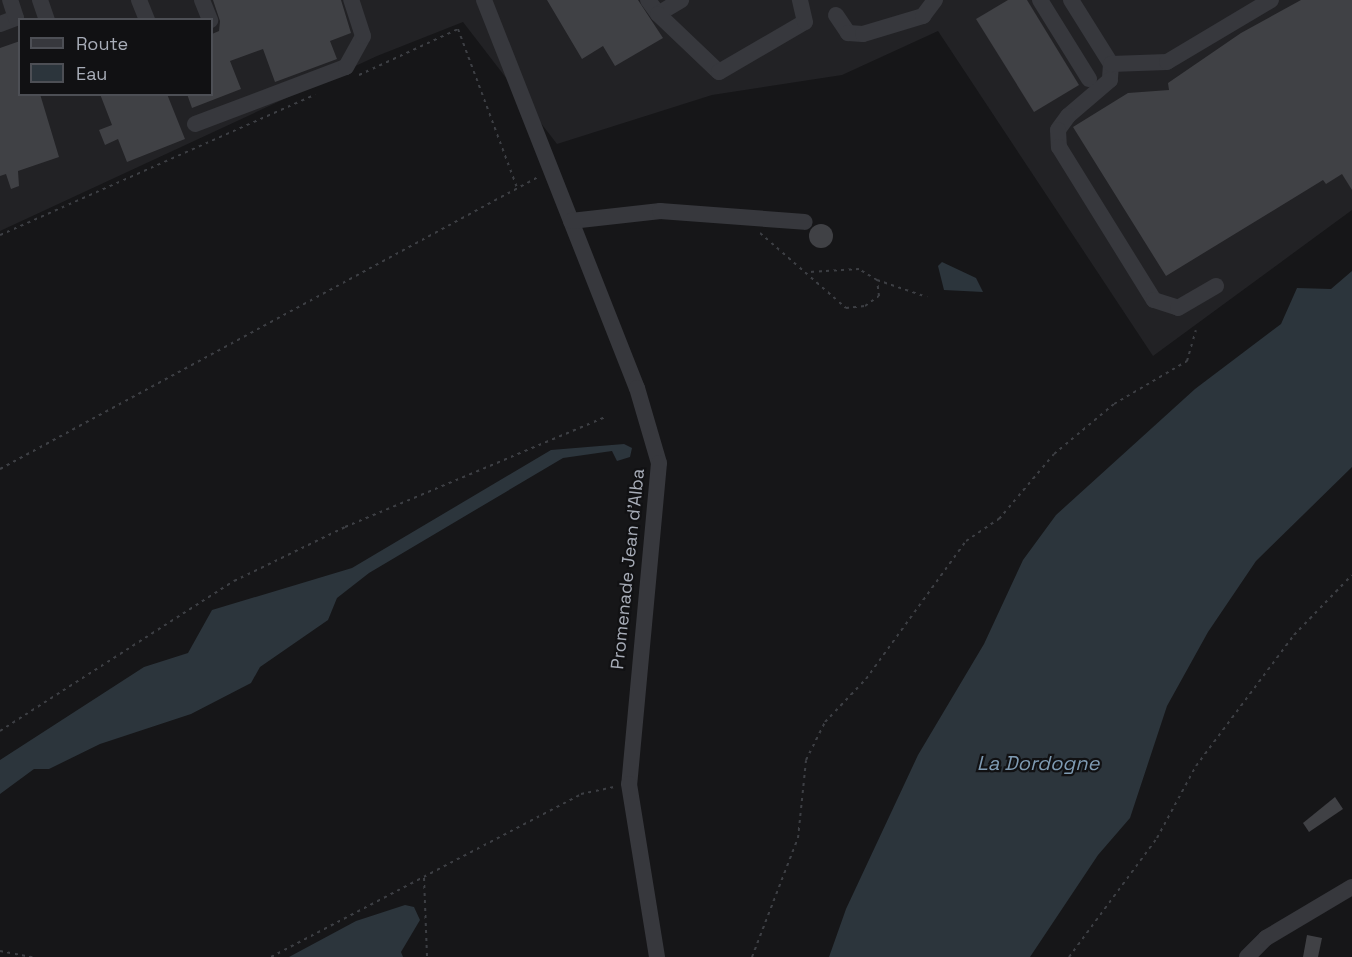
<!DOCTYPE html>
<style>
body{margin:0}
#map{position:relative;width:1352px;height:957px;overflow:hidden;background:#161618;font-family:"Space Grotesk",sans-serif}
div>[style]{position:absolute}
.built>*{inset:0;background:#222225}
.water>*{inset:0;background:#2c353c}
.building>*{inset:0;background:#404145}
.round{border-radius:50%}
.path>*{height:2px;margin-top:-1px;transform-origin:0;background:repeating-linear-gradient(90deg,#3d3f44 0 3px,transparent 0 7.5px)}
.minor>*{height:16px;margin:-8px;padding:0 8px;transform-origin:8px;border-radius:8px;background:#37383d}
span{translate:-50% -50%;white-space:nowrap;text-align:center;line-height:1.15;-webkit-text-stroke:4.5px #111113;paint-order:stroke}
.street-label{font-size:18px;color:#a8adb8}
.water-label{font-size:20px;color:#7f9bb3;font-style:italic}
.legend{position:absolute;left:18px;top:18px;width:195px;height:78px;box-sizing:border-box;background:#111113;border:2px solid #4d4f55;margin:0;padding:8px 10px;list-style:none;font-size:18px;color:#a8adb8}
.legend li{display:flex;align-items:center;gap:12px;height:30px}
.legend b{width:30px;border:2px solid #4d4f55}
</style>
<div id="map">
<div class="built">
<div style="clip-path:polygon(evenodd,0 0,1352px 0,1352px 210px,1153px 356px,938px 31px,842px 75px,712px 95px,557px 144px,463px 22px,377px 56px,0 231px,0 0,20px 20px,212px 20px,212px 94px,20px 94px,20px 20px)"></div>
</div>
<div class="water">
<div style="clip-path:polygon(942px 262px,976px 278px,983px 292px,944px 290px,938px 266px)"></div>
<div style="clip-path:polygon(1352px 271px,1352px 467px,1256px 561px,1208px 632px,1167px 706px,1130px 818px,1098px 855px,1030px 957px,829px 957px,846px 909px,918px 755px,984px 644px,1023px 560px,1056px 515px,1195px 389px,1281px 324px,1297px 288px,1331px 289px)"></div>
<div style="clip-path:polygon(624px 444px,632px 448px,630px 457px,617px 461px,612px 451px,563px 458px,369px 573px,337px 598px,328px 620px,260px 667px,251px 683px,191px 714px,100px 744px,49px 769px,34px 769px,0 794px,0 760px,144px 667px,188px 653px,212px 610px,352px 568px,551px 450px)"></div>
<div style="clip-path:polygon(405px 905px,414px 907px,420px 920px,401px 952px,403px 957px,289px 957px,356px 921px)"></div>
</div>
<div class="building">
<div style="clip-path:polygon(213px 0,341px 0,351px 33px,330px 41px,337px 59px,275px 82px,263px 49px,230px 61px,241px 89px,192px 108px,187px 94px,212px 94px,212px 34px,219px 31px,220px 21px)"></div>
<div style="clip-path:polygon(547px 0,638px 0,663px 38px,615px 66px,603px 46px,582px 59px)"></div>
<div style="clip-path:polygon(1008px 0,1027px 0,1079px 85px,1034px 112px,976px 19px)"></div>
<div style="clip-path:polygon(1301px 0,1352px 0,1352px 190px,1342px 174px,1326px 184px,1323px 180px,1166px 276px,1073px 127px,1128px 93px,1169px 90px,1168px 83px,1241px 33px)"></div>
<div style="clip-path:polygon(20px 41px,20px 94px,40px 94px,59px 157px,18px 171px,19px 186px,11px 189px,6px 174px,0 176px,0 48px)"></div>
<div style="clip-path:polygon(100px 94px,167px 94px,185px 139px,127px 162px,118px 139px,105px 145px,99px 130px,112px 125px)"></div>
<div class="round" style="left:809px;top:224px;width:24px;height:24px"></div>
<div style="clip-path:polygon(1335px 797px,1343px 809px,1309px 832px,1303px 823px)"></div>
<div style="clip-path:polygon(1307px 935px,1322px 938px,1318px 957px,1303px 957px)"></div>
</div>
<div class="path">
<div style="left:359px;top:75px;width:109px;rotate:-24.9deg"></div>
<div style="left:458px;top:29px;width:170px;rotate:69.6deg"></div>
<div style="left:760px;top:233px;width:114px;rotate:41.1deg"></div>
<div style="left:846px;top:308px;width:19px;rotate:-6deg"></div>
<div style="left:865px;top:306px;width:17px;rotate:-36deg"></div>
<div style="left:879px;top:296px;width:16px;rotate:-97deg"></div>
<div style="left:877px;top:280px;width:21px;rotate:-149deg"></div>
<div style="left:859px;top:269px;width:50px;rotate:176.6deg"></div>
<div style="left:0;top:235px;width:345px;rotate:-24deg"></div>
<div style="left:877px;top:280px;width:53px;rotate:18.8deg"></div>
<div style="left:0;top:469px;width:612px;rotate:-28.49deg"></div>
<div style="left:0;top:731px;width:278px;rotate:-32.7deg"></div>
<div style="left:234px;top:581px;width:123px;rotate:-25.9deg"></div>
<div style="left:345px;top:527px;width:282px;rotate:-22.9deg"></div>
<div style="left:424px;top:878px;width:79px;rotate:87.8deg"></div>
<div style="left:0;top:951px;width:33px;rotate:11deg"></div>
<div style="left:271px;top:957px;width:350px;rotate:-27.7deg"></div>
<div style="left:581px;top:794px;width:35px;rotate:-12deg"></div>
<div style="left:752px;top:957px;width:128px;rotate:-68.9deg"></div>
<div style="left:798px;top:838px;width:78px;rotate:-84.1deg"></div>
<div style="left:806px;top:760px;width:42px;rotate:-63.4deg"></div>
<div style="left:825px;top:722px;width:59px;rotate:-46.4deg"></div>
<div style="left:866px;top:679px;width:170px;rotate:-54.1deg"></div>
<div style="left:966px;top:541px;width:40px;rotate:-34deg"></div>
<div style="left:999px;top:519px;width:85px;rotate:-49.8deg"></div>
<div style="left:1054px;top:454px;width:78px;rotate:-39.8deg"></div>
<div style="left:1114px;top:404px;width:85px;rotate:-30.5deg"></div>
<div style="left:1187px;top:361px;width:32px;rotate:-74deg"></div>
<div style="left:1069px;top:957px;width:148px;rotate:-53.5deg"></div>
<div style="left:1157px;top:838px;width:82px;rotate:-61.6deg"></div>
<div style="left:1196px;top:766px;width:164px;rotate:-53.2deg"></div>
<div style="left:1294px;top:635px;width:83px;rotate:-46deg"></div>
</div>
<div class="minor">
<div style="left:40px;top:0;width:21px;rotate:71deg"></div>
<div style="left:139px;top:0;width:22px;rotate:68deg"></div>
<div style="left:202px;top:0;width:22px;rotate:68deg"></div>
<div style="left:484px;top:0;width:417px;rotate:68.5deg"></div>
<div style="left:637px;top:388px;width:78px;rotate:73.7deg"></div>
<div style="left:659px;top:463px;width:322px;rotate:95.3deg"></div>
<div style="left:629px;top:784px;width:175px;rotate:80.8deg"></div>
<div style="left:648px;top:0;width:17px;rotate:54deg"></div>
<div style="left:658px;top:14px;width:27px;rotate:-31deg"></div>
<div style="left:1040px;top:0;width:93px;rotate:58.2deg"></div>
<div style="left:1071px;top:0;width:75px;rotate:58deg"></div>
<div style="left:1111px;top:64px;width:16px;rotate:94deg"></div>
<div style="left:1110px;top:80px;width:55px;rotate:139.4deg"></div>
<div style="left:1068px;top:116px;width:17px;rotate:126deg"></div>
<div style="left:1058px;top:130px;width:17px;rotate:87deg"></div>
<div style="left:1059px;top:147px;width:180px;rotate:58.2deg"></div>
<div style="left:1154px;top:300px;width:25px;rotate:18deg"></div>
<div style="left:1178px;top:308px;width:44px;rotate:-30.1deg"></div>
<div style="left:658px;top:14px;width:84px;rotate:43.6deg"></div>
<div style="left:719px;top:72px;width:99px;rotate:-30.2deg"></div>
<div style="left:805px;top:22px;width:23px;rotate:-103deg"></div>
<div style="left:836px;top:15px;width:22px;rotate:56deg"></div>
<div style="left:848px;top:33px;width:15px;rotate:4deg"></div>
<div style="left:863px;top:34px;width:63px;rotate:-16.7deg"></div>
<div style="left:923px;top:16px;width:20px;rotate:-53deg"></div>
<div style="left:0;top:24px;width:17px;rotate:-21deg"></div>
<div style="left:16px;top:18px;width:19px;rotate:-108deg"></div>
<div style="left:1111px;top:64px;width:56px;rotate:-2deg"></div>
<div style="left:1167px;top:62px;width:121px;rotate:-30.8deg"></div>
<div style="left:195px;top:124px;width:161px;rotate:-20.7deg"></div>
<div style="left:346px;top:67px;width:35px;rotate:-61deg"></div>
<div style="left:363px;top:36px;width:38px;rotate:-108deg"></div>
<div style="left:571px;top:221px;width:90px;rotate:-6.4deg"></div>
<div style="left:660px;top:211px;width:145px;rotate:4.3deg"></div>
<div style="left:1247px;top:957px;width:27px;rotate:-45deg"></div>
<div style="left:1266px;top:938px;width:100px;rotate:-30.7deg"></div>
</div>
<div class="street-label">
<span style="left:628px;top:569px;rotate:-84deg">Promenade Jean d'Alba</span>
</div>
<div class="water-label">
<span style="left:1038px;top:763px">La Dordogne</span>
</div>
<ul class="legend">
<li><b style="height:8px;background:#37383d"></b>Route</li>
<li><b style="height:16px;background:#2c353c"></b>Eau</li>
</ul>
</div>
